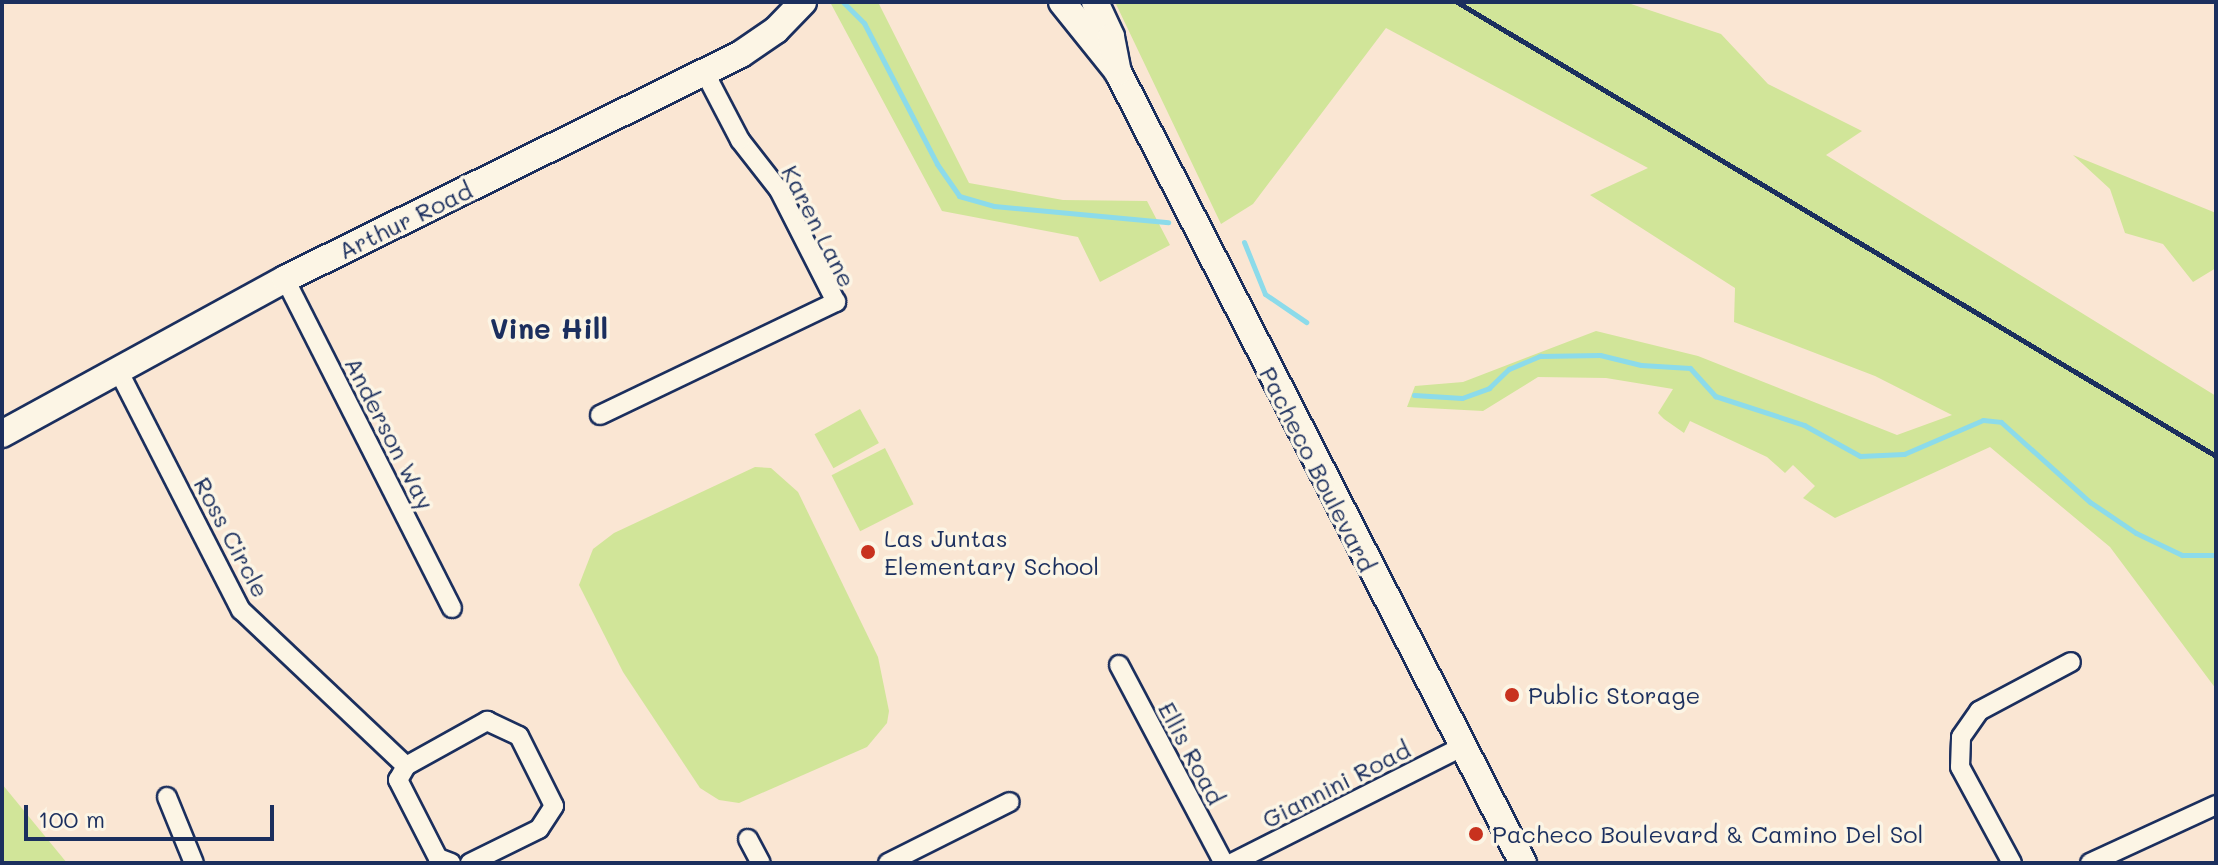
<!DOCTYPE html>
<style>
body{margin:0}
#map{position:relative;width:2218px;height:865px;overflow:hidden;background:#fae6d3;font-family:Mali,sans-serif}
div>[style]{position:absolute}
.green>*{inset:0;background:#d1e599;transform-origin:0 0}
.stream>*{height:5px;margin:-2.5px;padding:0 2.5px;transform-origin:2.5px;border-radius:2.5px;background:#8cdbea}
.roads{filter:drop-shadow(2px 0 #1b2f5e) drop-shadow(-2px 0 #1b2f5e) drop-shadow(0 2px #1b2f5e) drop-shadow(0 -2px #1b2f5e)}
.street>*{height:18px;margin:-9px;padding:0 9px;transform-origin:9px;border-radius:9px;background:#fcf5e5}
.secondary>*{height:26px;margin:-13px;padding:0 13px;transform-origin:13px;border-radius:13px;background:#fcf5e5}
.rail>*{height:5px;margin:-2.5px;padding:0 2.5px;transform-origin:2.5px;border-radius:2.5px;background:#1b2f5e}
.dots>*{width:22px;height:22px;translate:-50% -50%;box-sizing:border-box;border:4px solid #fcf5e5;border-radius:50%}
span{translate:-50% -50%;white-space:nowrap;text-align:center;line-height:1.15;-webkit-text-stroke:7px #fcf5e5;paint-order:stroke}
.street-label{font-size:24px;color:#1b2f5e}
.poi-label{font-size:24px;color:#1b2f5e}
.left{translate:0 -50%;text-align:left}
.quarter-label{font-size:28px;color:#1b2f5e;font-weight:700}
.frame{position:absolute;inset:0;border:4px solid #1b2f5e;pointer-events:none}
.scale{position:absolute;left:24px;top:805px;width:250px;height:36px;box-sizing:border-box;border:4px solid #1b2f5e;border-top:0;padding-left:10px;font-size:24px;line-height:28px;white-space:nowrap;color:#1b2f5e;-webkit-text-stroke:6px #fcf5e5;paint-order:stroke}
</style>
<div id="map">
<div class="green">
<div style="clip-path:polygon(830px 2px,878px 2px,969px 183px,1063px 200px,1147px 201px,1170px 245px,1100px 282px,1078px 237px,942px 211px)"></div>
<div style="clip-path:polygon(1115px 2px,1625px 2px,1721px 34px,1768px 84px,1862px 131px,1826px 155px,2216px 396px,2216px 689px,2110px 547px,1990px 447px,1835px 518px,1803px 498px,1815px 486px,1793px 465px,1785px 473px,1767px 457px,1690px 421px,1684px 433px,1664px 419px,1658px 413px,1673px 389px,1606px 378px,1538px 377px,1483px 411px,1407px 407px,1415px 386px,1463px 382px,1596px 331px,1698px 356px,1897px 435px,1952px 415px,1875px 376px,1734px 322px,1735px 288px,1590px 195px,1648px 168px,1386px 28px,1253px 204px,1221px 224px)"></div>
<div style="clip-path:polygon(2073px 155px,2216px 213px,2216px 268px,2193px 282px,2163px 244px,2125px 233px,2110px 189px)"></div>
<div style="left:860px;top:409px;width:39px;height:52px;rotate:61deg"></div>
<div style="left:885px;top:448px;width:63px;height:60px;rotate:63deg"></div>
<div style="clip-path:polygon(755px 467px,771px 468px,798px 492px,878px 657px,889px 711px,887px 723px,867px 747px,739px 803px,719px 800px,700px 788px,623px 672px,579px 585px,593px 549px,614px 533px)"></div>
<div style="clip-path:polygon(2px 784px,67px 863px,2px 863px)"></div>
</div>
<div class="stream">
<div style="left:843px;top:2px;width:30px;rotate:45deg"></div>
<div style="left:864px;top:23px;width:159px;rotate:62.6deg"></div>
<div style="left:937px;top:164px;width:39px;rotate:55deg"></div>
<div style="left:959px;top:196px;width:36px;rotate:16deg"></div>
<div style="left:994px;top:206px;width:175px;rotate:5.3deg"></div>
<div style="left:1244px;top:242px;width:56px;rotate:68deg"></div>
<div style="left:1265px;top:294px;width:50px;rotate:34.3deg"></div>
<div style="left:1414px;top:395px;width:48px;rotate:3.6deg"></div>
<div style="left:1462px;top:398px;width:29px;rotate:-20deg"></div>
<div style="left:1489px;top:388px;width:28px;rotate:-44deg"></div>
<div style="left:1509px;top:369px;width:34px;rotate:-23deg"></div>
<div style="left:1540px;top:356px;width:60px;rotate:-1deg"></div>
<div style="left:1600px;top:355px;width:42px;rotate:13.7deg"></div>
<div style="left:1641px;top:365px;width:49px;rotate:3.5deg"></div>
<div style="left:1690px;top:368px;width:38px;rotate:48deg"></div>
<div style="left:1715px;top:396px;width:94px;rotate:18deg"></div>
<div style="left:1804px;top:425px;width:64px;rotate:29deg"></div>
<div style="left:1860px;top:456px;width:44px;rotate:-2.6deg"></div>
<div style="left:1904px;top:454px;width:86px;rotate:-23.3deg"></div>
<div style="left:1983px;top:420px;width:18px;rotate:6deg"></div>
<div style="left:2001px;top:422px;width:120px;rotate:42deg"></div>
<div style="left:2090px;top:502px;width:55px;rotate:34deg"></div>
<div style="left:2136px;top:533px;width:51px;rotate:25.6deg"></div>
<div style="left:2182px;top:555px;width:34px"></div>
</div>
<div class="roads">
<div class="street">
<div style="left:285px;top:279px;width:369px;rotate:63.1deg"></div>
<div style="left:118px;top:370px;width:270px;rotate:62.9deg"></div>
<div style="left:241px;top:610px;width:227px;rotate:43.4deg"></div>
<div style="left:600px;top:415px;width:262px;rotate:-25.6deg"></div>
<div style="left:836px;top:302px;width:126px;rotate:-117deg"></div>
<div style="left:779px;top:190px;width:63px;rotate:-128deg"></div>
<div style="left:740px;top:140px;width:76px;rotate:-117.6deg"></div>
<div style="left:1119px;top:665px;width:224px;rotate:62.1deg"></div>
<div style="left:167px;top:797px;width:71px;rotate:67.8deg"></div>
<div style="left:748px;top:839px;width:27px;rotate:62deg"></div>
<div style="left:451px;top:863px;width:14px;rotate:-159deg"></div>
<div style="left:438px;top:858px;width:88px;rotate:-117.1deg"></div>
<div style="left:398px;top:780px;width:16px;rotate:-60deg"></div>
<div style="left:406px;top:766px;width:93px;rotate:-29.1deg"></div>
<div style="left:487px;top:721px;width:35px;rotate:25deg"></div>
<div style="left:519px;top:736px;width:78px;rotate:63.4deg"></div>
<div style="left:554px;top:806px;width:27px;rotate:123deg"></div>
<div style="left:539px;top:829px;width:77px;rotate:153.8deg"></div>
<div style="left:888px;top:863px;width:136px;rotate:-26.6deg"></div>
<div style="left:1232px;top:863px;width:258px;rotate:-26.8deg"></div>
<div style="left:2012px;top:863px;width:109px;rotate:-118.4deg"></div>
<div style="left:1960px;top:767px;width:30px;rotate:-88deg"></div>
<div style="left:1961px;top:737px;width:32px;rotate:-55deg"></div>
<div style="left:1979px;top:711px;width:104px;rotate:-28deg"></div>
<div style="left:2090px;top:863px;width:139px;rotate:-24.7deg"></div>
</div>
<div class="secondary">
<div style="left:1062px;top:2px;width:90px;rotate:51.3deg"></div>
<div style="left:1118px;top:72px;width:889px;rotate:62.89deg"></div>
<div style="left:1095px;top:2px;width:38px;rotate:65deg"></div>
<div style="left:1111px;top:37px;width:36px;rotate:79deg"></div>
<div style="left:2px;top:434px;width:323px;rotate:-28.7deg"></div>
<div style="left:285px;top:279px;width:508px;rotate:-26.26deg"></div>
<div style="left:741px;top:54px;width:42px;rotate:-34.4deg"></div>
<div style="left:776px;top:30px;width:39px;rotate:-46deg"></div>
</div>
</div>
<div class="rail">
<div style="left:1457px;top:2px;width:884px;rotate:30.89deg"></div>
</div>
<div class="dots">
<div style="left:868px;top:552px;background:#c8321e"></div>
<div style="left:1512px;top:695px;background:#c8321e"></div>
<div style="left:1476px;top:834px;background:#c8321e"></div>
</div>
<div class="street-label">
<span style="left:405px;top:220px;rotate:-26deg">Arthur Road</span>
<span style="left:819px;top:226px;rotate:63deg">Karen Lane</span>
<span style="left:390px;top:433px;rotate:63deg">Anderson Way</span>
<span style="left:1318px;top:469px;rotate:63deg">Pacheco Boulevard</span>
<span style="left:232px;top:537px;rotate:62deg">Ross Circle</span>
<span style="left:1192px;top:753px;rotate:62deg">Ellis Road</span>
<span style="left:1336px;top:784px;rotate:-27deg">Giannini Road</span>
</div>
<div class="poi-label">
<span class="left" style="left:884px;top:552px">Las Juntas<br>Elementary School</span>
<span class="left" style="left:1528px;top:695px">Public Storage</span>
<span class="left" style="left:1492px;top:834px">Pacheco Boulevard &amp; Camino Del Sol</span>
</div>
<div class="quarter-label">
<span style="left:549px;top:328px">Vine Hill</span>
</div>
<div class="frame"></div>
<div class="scale">100 m</div>
</div>
